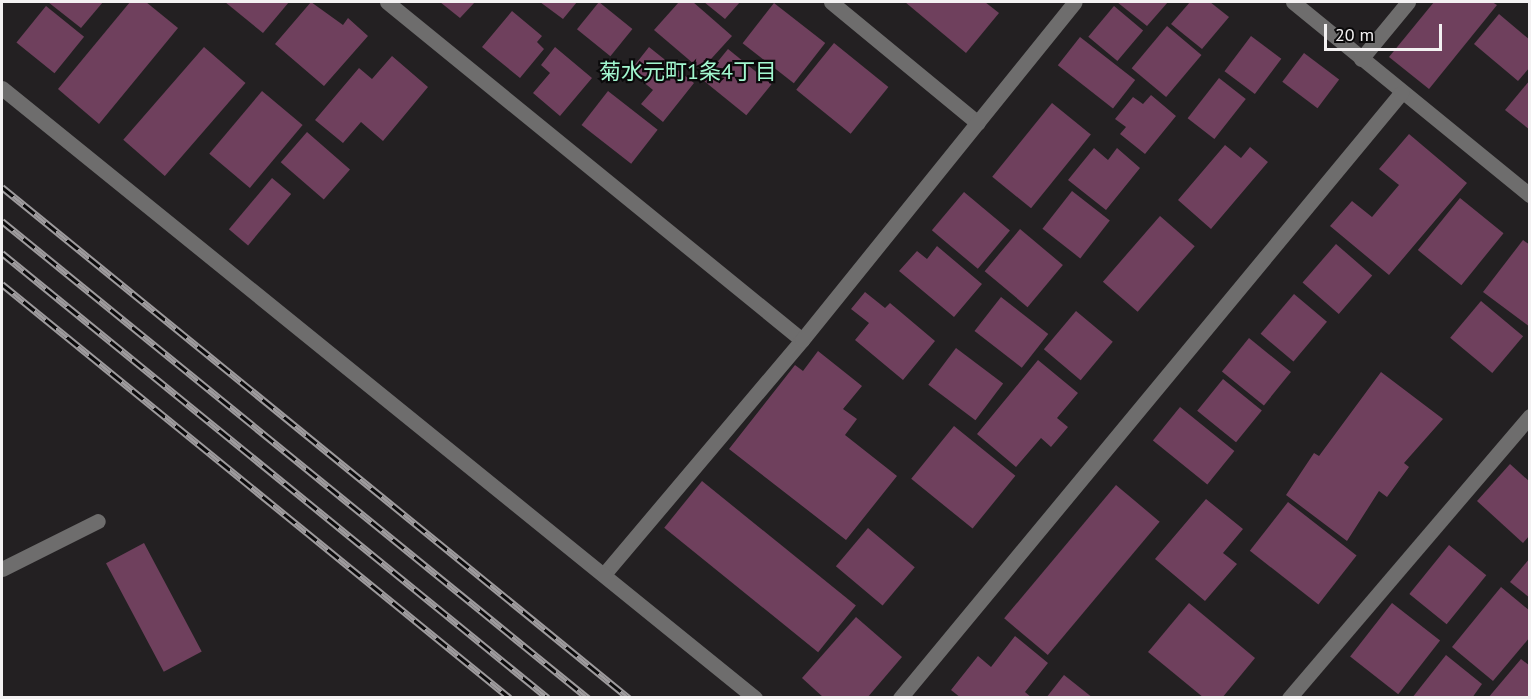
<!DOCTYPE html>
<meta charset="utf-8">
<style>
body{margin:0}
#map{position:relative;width:1531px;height:699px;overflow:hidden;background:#232022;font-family:"PT Sans","Noto Sans JP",sans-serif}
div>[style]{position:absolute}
.building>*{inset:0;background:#6f405d;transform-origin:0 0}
.minor>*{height:15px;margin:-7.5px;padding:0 7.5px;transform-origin:7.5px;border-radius:7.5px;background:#6e6d6d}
.tertiary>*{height:15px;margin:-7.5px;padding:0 7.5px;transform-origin:7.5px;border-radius:7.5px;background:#6e6d6d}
.rail>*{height:7px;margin-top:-3.5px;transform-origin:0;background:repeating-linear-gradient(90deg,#0b0a0b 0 14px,#9e9b9d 0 28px);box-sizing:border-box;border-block:2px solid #9e9b9d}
span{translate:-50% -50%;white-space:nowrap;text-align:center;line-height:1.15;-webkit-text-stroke:4.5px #0b0a0b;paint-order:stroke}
.neighbourhood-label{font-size:22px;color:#a2f8d0}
.frame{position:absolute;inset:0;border:3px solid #f3f1f2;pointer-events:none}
.scale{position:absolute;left:1324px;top:24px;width:118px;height:27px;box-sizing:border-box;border:3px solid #f3f1f2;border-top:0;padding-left:8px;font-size:18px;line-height:21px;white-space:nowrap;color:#f3f1f2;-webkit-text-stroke:4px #0b0a0b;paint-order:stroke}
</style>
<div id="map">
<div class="building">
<div style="clip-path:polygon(48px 2px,103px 2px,81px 28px)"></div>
<div style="clip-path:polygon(130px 2px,146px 2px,178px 28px,99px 124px,58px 89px)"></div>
<div style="clip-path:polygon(225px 2px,289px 2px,263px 33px)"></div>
<div style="clip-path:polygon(311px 2px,343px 25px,348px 18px,368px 36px,324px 86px,275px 44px)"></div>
<div style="clip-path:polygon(440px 2px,475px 2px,460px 18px)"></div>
<div style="clip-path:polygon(540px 2px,577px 2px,563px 19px)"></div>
<div style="left:599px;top:2px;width:43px;height:35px;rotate:39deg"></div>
<div style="clip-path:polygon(679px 2px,693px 2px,732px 36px,701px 70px,654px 30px)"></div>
<div style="clip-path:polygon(704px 2px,740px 2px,725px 19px)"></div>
<div style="clip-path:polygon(905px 2px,985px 2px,999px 13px,966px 53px)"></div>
<div style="clip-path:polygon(1117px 2px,1168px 2px,1147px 26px)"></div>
<div style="clip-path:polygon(1190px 2px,1210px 2px,1229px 17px,1202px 49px,1171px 24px)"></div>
<div style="clip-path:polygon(1434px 2px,1492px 2px,1497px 5px,1429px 89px,1389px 57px)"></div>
<div style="left:774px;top:3px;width:65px;height:51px;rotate:38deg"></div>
<div style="left:46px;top:6px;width:49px;height:47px;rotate:39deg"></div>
<div style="left:1114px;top:6px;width:38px;height:40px;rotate:40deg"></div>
<div style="clip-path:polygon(512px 11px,542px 36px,537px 42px,544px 49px,520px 78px,482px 47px)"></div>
<div style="clip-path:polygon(1499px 14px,1530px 40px,1530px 67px,1518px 81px,1474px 44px)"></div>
<div style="left:1167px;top:26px;width:45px;height:55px;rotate:40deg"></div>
<div style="left:1251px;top:36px;width:38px;height:44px;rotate:37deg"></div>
<div style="left:1080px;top:37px;width:70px;height:36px;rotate:38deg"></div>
<div style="left:834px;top:43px;width:70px;height:60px;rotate:39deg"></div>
<div style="left:204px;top:47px;width:55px;height:123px;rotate:41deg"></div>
<div style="clip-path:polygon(555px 47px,592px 78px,560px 116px,533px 93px,550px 73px,541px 65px)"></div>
<div style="clip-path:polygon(649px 47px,694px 83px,663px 122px,641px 104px,653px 90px,630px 71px)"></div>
<div style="left:728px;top:49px;width:56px;height:40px;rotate:39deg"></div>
<div style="left:1304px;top:53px;width:44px;height:36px;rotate:37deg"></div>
<div style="clip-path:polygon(392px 56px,428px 87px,383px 141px,361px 122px,343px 143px,315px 120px,359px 68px,372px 79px)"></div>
<div style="left:1219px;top:78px;width:34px;height:51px;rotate:38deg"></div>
<div style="clip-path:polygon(1530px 80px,1530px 130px,1505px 110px)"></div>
<div style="left:262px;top:91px;width:53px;height:82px;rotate:40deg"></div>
<div style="left:608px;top:91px;width:63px;height:43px;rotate:38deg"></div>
<div style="clip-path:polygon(1151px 95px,1176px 116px,1145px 154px,1120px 134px,1126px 127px,1115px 119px,1133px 97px,1143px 104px)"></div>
<div style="left:1052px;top:103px;width:50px;height:95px;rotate:39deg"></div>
<div style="left:307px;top:132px;width:57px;height:40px;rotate:41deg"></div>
<div style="clip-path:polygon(1409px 134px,1467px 183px,1389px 275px,1330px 226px,1352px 201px,1372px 217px,1399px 185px,1379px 169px)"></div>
<div style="clip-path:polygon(1225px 145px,1241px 158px,1250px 147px,1268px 162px,1211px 229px,1178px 200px)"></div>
<div style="clip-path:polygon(1094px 148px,1108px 160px,1117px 148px,1140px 168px,1106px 210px,1068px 180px)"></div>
<div style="left:272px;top:178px;width:25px;height:67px;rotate:40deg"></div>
<div style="left:1072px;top:191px;width:48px;height:48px;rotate:38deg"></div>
<div style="left:964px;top:192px;width:60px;height:50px;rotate:40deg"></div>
<div style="left:1460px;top:198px;width:56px;height:67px;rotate:39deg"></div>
<div style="left:1160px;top:216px;width:46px;height:87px;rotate:41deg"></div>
<div style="left:1020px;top:229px;width:56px;height:55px;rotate:40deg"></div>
<div style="clip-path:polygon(1523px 240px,1530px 245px,1530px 327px,1483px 292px)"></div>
<div style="left:1336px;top:244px;width:48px;height:51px;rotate:41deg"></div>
<div style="clip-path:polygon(937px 246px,982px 284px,954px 317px,899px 271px,917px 251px,927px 259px)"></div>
<div style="clip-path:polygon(865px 292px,885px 308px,890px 303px,935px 341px,903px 380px,855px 340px,869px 323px,851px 309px)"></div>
<div style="left:1294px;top:294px;width:43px;height:52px;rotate:40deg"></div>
<div style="left:1001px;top:297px;width:60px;height:43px;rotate:38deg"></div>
<div style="left:1481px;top:301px;width:55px;height:48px;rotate:40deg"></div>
<div style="left:1076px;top:311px;width:48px;height:50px;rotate:40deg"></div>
<div style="left:1249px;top:338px;width:54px;height:43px;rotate:39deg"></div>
<div style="left:956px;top:348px;width:59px;height:46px;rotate:37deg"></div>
<div style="clip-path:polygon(818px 351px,862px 386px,843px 409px,857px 419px,845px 435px,897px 476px,846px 540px,729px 449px,795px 365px,803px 371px)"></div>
<div style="clip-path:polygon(1038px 360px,1078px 393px,1057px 418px,1068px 427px,1051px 447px,1041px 438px,1016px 467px,977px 434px)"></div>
<div style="clip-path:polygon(1381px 372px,1443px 419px,1404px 463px,1409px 467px,1387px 497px,1379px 491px,1347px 541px,1286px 495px,1314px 453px,1319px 456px)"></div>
<div style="left:1223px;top:379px;width:50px;height:41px;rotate:39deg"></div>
<div style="left:1180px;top:407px;width:70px;height:43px;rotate:39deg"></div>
<div style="left:954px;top:426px;width:79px;height:68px;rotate:39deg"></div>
<div style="clip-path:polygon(1510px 464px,1530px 482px,1530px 535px,1523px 543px,1477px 501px)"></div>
<div style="left:702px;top:481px;width:198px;height:60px;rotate:39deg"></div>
<div style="left:1116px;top:485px;width:57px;height:174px;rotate:40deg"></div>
<div style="clip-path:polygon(1206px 499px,1243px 529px,1223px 553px,1237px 564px,1205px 601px,1155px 559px)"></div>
<div style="left:1288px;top:502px;width:87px;height:62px;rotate:38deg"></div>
<div style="left:868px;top:528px;width:61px;height:50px;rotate:40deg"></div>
<div style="left:144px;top:543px;width:123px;height:43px;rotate:62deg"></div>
<div style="left:1449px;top:545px;width:48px;height:63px;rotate:39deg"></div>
<div style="clip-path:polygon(1530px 558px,1530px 598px,1510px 582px)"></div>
<div style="clip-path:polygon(1501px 587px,1530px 611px,1530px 637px,1493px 681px,1452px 647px)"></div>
<div style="clip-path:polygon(1189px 603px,1255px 658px,1222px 698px,1204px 698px,1148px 652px)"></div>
<div style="left:1392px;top:603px;width:61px;height:68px;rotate:38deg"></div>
<div style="clip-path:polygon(856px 617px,902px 657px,867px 698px,824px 698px,802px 678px)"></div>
<div style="clip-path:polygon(1015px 636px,1048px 663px,1025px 692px,1032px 698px,961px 698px,951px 690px,978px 656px,991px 667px)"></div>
<div style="clip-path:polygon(1446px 655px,1482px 684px,1472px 698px,1412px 698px)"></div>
<div style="clip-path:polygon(1521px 659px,1530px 666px,1530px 698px,1488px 698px)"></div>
<div style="clip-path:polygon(1064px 675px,1093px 698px,1046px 698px)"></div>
</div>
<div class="minor">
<div style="left:387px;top:2px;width:535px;rotate:39.16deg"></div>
<div style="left:831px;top:2px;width:190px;rotate:39.5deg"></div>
<div style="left:1293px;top:2px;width:306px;rotate:39.2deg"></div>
<div style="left:1361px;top:59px;width:74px;rotate:-50.5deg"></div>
<div style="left:2px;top:569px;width:107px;rotate:-26.6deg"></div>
<div style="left:605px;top:573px;width:305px;rotate:-49.8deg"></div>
<div style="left:802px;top:340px;width:434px;rotate:-51.1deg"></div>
<div style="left:900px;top:698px;width:786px;rotate:-50.37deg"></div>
<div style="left:1289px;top:698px;width:371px;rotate:-49.5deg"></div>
</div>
<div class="tertiary">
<div style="left:2px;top:88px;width:969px;rotate:39.01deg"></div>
</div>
<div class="rail">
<div style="left:2px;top:187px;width:809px;rotate:39.18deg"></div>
<div style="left:2px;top:221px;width:756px;rotate:39.15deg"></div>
<div style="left:2px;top:253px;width:704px;rotate:39.18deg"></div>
<div style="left:2px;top:284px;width:655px;rotate:39.18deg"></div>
</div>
<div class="neighbourhood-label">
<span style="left:688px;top:72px">菊水元町1条4丁目</span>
</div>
<div class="frame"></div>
<div class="scale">20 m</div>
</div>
